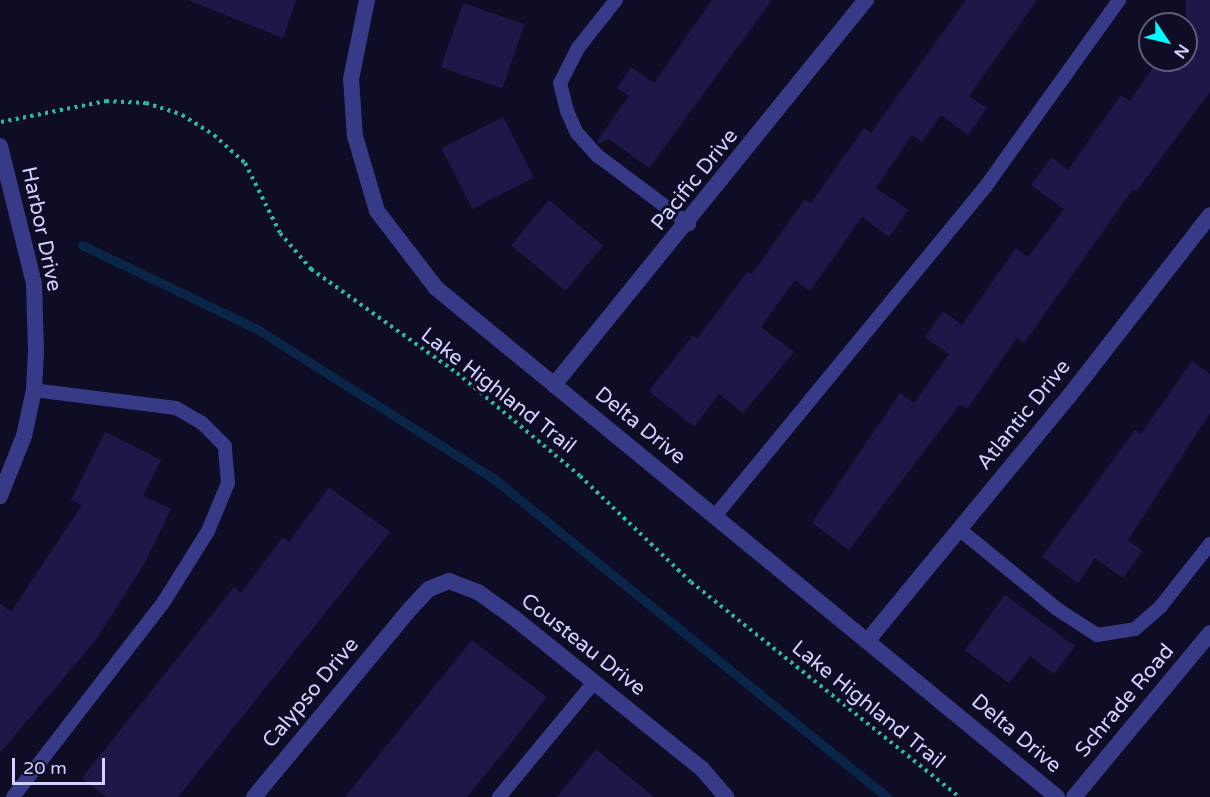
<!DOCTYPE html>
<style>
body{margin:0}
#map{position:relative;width:1210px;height:797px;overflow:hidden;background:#0f0d25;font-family:"Varela Round",sans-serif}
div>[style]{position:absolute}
.stream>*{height:9px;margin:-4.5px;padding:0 4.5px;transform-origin:4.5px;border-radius:4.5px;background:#092648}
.building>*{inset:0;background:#1d1847;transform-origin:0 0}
.path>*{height:4px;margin-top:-2px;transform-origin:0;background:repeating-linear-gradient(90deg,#28bca5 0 3px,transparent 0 7.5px)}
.service>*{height:14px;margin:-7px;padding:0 7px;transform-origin:7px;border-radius:7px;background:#363a87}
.minor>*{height:16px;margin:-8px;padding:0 8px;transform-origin:8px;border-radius:8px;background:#363a87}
.tertiary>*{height:16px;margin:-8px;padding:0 8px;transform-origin:8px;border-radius:8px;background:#363a87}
span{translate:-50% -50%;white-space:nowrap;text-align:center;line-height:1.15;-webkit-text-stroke:6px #0f0d25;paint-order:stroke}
.street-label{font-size:21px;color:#d2d1ff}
.north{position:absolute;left:1138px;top:12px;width:60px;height:60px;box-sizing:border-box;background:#0f0d25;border:2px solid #5d5b7c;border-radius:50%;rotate:125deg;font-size:16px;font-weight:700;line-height:24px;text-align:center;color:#d2d1ff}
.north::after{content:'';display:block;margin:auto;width:21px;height:27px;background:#00fbfc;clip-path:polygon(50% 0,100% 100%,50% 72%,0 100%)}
.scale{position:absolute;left:12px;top:758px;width:93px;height:27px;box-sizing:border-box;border:3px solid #d2d1ff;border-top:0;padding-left:8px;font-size:18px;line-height:21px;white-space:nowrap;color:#d2d1ff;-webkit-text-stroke:4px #0f0d25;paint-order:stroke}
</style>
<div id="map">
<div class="stream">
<div style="left:82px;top:245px;width:194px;rotate:25.6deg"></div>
<div style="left:257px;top:329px;width:279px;rotate:32.3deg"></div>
<div style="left:493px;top:478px;width:507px;rotate:39deg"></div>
</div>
<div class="building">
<div style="clip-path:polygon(188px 0,296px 0,283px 38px)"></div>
<div style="clip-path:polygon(712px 0,772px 0,649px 168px,609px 139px,599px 144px,597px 141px,629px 96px,617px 88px,631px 67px,654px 83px)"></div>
<div style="clip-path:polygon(966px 0,1037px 0,969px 96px,987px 108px,968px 135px,941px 115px,922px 142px,912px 135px,876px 188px,908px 210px,889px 237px,862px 217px,810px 291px,795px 280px,761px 327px,794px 352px,743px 413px,719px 394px,694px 427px,649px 391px,693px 335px,697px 339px,748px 271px,752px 274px,805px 199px,811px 203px,864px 128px,871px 133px)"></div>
<div style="clip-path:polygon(1186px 0,1210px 0,1210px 92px,1136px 192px,1133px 189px,1024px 343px,1017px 338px,967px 409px,960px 404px,849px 550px,812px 523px,900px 393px,914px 403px,949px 354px,925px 337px,943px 311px,962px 325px,1016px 248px,1028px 257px,1064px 209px,1031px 185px,1052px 157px,1068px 170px,1121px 95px,1130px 101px,1158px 60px,1186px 60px)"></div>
<div style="left:463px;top:3px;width:65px;height:68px;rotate:19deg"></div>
<div style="left:503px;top:117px;width:68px;height:69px;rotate:63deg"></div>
<div style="left:549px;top:200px;width:71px;height:59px;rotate:40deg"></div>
<div style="clip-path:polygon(1192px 361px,1210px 374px,1210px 413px,1128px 540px,1142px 551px,1123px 578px,1095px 558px,1078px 583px,1042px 557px,1135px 430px,1141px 434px)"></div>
<div style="clip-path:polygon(105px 432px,161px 460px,143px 496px,171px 509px,143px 566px,95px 641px,0 753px,0 603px,11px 612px,82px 505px,71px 500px)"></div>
<div style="clip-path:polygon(329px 487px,390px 532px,178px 797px,106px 797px,82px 778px,234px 587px,241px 593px,283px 537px,289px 542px)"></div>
<div style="clip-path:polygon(1005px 595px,1075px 646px,1054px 674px,1030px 656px,1009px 683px,965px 650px)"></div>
<div style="clip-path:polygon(472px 640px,547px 697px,508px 747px,467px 797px,345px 797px)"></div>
<div style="clip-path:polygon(596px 749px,654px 797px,557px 797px)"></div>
</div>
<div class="path">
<div style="left:1px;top:122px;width:107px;rotate:-11.3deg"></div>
<div style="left:106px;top:101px;width:40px;rotate:2.9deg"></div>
<div style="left:146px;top:103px;width:38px;rotate:18deg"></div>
<div style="left:182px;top:115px;width:38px;rotate:32deg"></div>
<div style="left:214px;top:135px;width:42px;rotate:42.1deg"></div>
<div style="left:245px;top:163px;width:78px;rotate:63.4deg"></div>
<div style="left:280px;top:233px;width:48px;rotate:49.3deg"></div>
<div style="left:311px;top:269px;width:179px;rotate:35.5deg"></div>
<div style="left:457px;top:373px;width:160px;rotate:39.9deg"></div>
<div style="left:580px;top:476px;width:153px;rotate:43.7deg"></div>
<div style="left:691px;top:582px;width:344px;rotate:38.7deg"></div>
</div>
<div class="service">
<div style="left:616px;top:0;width:61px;rotate:128.4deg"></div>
<div style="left:578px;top:48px;width:39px;rotate:117deg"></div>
<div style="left:560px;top:83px;width:29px;rotate:76deg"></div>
<div style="left:567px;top:111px;width:24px;rotate:66deg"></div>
<div style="left:577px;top:133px;width:31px;rotate:48deg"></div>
<div style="left:598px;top:156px;width:114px;rotate:36.8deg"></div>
<div style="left:715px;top:516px;width:427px;rotate:-50.6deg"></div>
<div style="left:986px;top:186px;width:229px;rotate:-54.4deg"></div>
<div style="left:959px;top:529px;width:127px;rotate:39.2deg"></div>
<div style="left:1057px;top:609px;width:48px;rotate:33deg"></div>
<div style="left:1097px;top:635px;width:38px;rotate:-9deg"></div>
<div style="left:1135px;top:629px;width:35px;rotate:-41deg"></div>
<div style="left:1161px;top:606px;width:79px;rotate:-51.7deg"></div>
<div style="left:13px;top:797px;width:245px;rotate:-52.3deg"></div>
<div style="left:163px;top:603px;width:85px;rotate:-58deg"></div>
<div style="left:208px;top:531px;width:52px;rotate:-67.4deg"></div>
<div style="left:228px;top:483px;width:37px;rotate:-95deg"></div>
<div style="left:225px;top:446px;width:33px;rotate:-135deg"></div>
<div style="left:202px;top:423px;width:30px;rotate:-150deg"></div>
<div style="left:176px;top:408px;width:143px;rotate:-172.8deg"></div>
<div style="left:499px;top:797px;width:149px;rotate:-50.4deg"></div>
</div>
<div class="minor">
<div style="left:367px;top:0;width:81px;rotate:101.4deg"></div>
<div style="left:351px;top:79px;width:57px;rotate:86deg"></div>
<div style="left:355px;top:136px;width:78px;rotate:73.7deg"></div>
<div style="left:377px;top:211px;width:97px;rotate:52.5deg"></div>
<div style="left:436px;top:288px;width:803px;rotate:39.34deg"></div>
<div style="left:0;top:146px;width:141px;rotate:76.1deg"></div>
<div style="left:34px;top:283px;width:68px;rotate:88.3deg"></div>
<div style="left:36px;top:351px;width:39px;rotate:93deg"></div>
<div style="left:34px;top:390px;width:47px;rotate:102.3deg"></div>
<div style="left:24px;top:436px;width:65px;rotate:111.8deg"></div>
<div style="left:554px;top:385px;width:496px;rotate:-51deg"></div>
<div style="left:868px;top:640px;width:318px;rotate:-50.5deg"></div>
<div style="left:1070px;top:395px;width:228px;rotate:-52.1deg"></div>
<div style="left:254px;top:797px;width:246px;rotate:-50.3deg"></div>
<div style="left:411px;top:608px;width:26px;rotate:-47deg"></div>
<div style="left:429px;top:589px;width:22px;rotate:-22deg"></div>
<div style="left:449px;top:581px;width:31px;rotate:21deg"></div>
<div style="left:478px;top:592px;width:43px;rotate:35.5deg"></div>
<div style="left:513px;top:617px;width:243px;rotate:38.8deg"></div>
<div style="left:702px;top:769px;width:37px;rotate:49deg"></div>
</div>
<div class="tertiary">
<div style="left:1074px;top:797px;width:213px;rotate:-50.3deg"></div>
</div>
<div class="street-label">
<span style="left:695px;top:180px;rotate:-51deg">Pacific Drive</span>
<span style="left:41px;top:229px;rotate:78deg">Harbor Drive</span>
<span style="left:498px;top:391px;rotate:38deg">Lake Highland Trail</span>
<span style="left:1024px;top:415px;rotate:-51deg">Atlantic Drive</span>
<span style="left:640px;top:426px;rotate:39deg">Delta Drive</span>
<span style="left:583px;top:645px;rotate:38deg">Cousteau Drive</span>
<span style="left:311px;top:693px;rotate:-50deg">Calypso Drive</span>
<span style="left:1125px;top:701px;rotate:-50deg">Schrade Road</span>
<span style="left:868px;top:705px;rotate:39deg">Lake Highland Trail</span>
<span style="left:1016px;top:734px;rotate:40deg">Delta Drive</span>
</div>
<div class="north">N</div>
<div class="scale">20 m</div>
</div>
